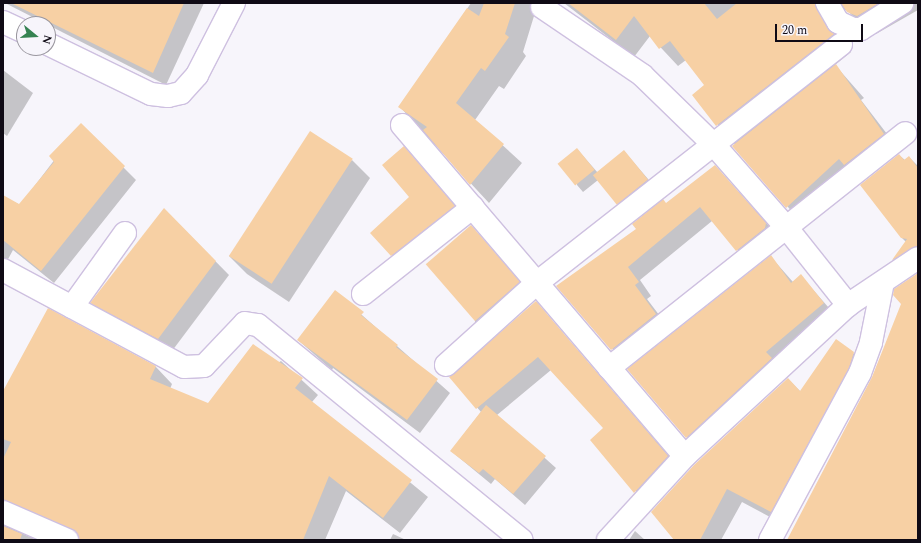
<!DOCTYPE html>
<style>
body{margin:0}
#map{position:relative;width:921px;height:543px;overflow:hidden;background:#f7f5fb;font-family:Spectral,serif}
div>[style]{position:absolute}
.shadow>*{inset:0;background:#0003}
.building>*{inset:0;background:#f7d0a4;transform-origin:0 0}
.roads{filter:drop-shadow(1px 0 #cec0e0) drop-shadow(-1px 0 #cec0e0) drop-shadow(0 1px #cec0e0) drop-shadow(0 -1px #cec0e0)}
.minor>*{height:22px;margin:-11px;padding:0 11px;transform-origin:11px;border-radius:11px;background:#fff}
span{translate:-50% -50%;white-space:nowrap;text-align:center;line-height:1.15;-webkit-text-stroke:3.5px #f7f5fb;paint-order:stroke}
.frame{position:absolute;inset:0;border:4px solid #0f0a15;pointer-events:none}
.north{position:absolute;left:16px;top:16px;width:40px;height:40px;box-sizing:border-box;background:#f7f5fb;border:1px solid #9a979f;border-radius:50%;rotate:108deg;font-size:11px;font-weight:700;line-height:16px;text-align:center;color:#0f0a15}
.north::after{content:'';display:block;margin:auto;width:14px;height:18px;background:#358251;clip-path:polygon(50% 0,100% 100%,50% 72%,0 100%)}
.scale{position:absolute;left:775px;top:24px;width:88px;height:18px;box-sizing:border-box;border:2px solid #0f0a15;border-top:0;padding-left:5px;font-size:12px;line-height:14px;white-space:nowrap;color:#0f0a15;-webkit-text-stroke:3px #f7f5fb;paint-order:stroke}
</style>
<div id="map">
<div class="shadow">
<div style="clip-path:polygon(5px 3px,204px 3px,166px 85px)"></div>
<div style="clip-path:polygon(471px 3px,538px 3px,523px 52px,526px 56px,504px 89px,499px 86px,475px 120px,522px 163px,489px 203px,400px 107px)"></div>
<div style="clip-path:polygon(564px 3px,918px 3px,918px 10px,876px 34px,866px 30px,847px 10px,839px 10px,834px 28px,851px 52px,835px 65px,864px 98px,861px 100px,897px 147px,799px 220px,693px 95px,706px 85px,686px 60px,678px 66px,650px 36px,634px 57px)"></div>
<div style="clip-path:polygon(3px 70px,33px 93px,7px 136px,3px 133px)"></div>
<div style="clip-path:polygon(81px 125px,136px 180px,54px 283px,13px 250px,6px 263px,3px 261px,3px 196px,20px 205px)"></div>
<div style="clip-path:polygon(577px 149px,598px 173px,624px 151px,660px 193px,630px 217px,598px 180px,583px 192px,577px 185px)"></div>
<div style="clip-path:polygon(899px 155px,905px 160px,909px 157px,918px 166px,918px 270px,909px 276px,893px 260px,906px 242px,902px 238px)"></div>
<div style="clip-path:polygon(413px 157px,463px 215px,400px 264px,392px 255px,410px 197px)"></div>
<div style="clip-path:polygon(352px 160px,370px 178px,289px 302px,247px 274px,229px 256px)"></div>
<div style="clip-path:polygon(715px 166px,779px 237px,750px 264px,712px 221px,640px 280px,651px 296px,647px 299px,669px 328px,625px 363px,558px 287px,637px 229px)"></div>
<div style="clip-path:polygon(164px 209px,229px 275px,172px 351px,105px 316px,92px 303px)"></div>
<div style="clip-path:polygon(471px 226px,532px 295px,488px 335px,475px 322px)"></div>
<div style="clip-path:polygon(771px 257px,793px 282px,801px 276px,836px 316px,699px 450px,629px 370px)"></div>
<div style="clip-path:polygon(336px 292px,450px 393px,420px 433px,333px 368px,332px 370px,298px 340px)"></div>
<div style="clip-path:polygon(536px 302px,680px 469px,648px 505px,592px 440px,605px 429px,551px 370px,497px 415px,556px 468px,525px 505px,495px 479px,491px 484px,451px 451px,481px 412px,451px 377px)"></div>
<div style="clip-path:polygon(48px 310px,156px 367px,172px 384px,170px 389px,209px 405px,281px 361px,318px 395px,312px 402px,428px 497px,400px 533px,346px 491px,325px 540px,79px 540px,25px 516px,8px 523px,8px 527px,37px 540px,3px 540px,3px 394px)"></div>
<div style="clip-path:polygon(854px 353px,868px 367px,785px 525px,742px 502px,721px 540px,675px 540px,788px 379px,801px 392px)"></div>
<div style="clip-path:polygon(635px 531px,645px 540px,629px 540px)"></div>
<div style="clip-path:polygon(393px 534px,406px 540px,390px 540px)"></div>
</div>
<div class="building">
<div style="clip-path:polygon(11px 3px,184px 3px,153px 73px)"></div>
<div style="clip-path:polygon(484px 3px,515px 3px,505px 34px,509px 37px,485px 71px,481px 68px,456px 103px,504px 144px,470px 185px,423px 130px,427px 127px,398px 107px,467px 8px,479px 16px)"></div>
<div style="clip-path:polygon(568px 3px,704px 3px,717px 19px,737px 3px,815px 3px,834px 34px,716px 126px,692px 95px,704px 85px,670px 41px,659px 49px,634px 16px,616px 40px)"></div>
<div style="clip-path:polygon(841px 3px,879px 3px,857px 16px,847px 12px)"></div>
<div style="clip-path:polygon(836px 64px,884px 134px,844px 165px,839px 159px,786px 208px,732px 146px)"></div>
<div style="clip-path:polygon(81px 123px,125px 166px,41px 271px,3px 240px,3px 195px,19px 204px,54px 162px,49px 156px)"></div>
<div style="left:310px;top:131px;width:51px;height:149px;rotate:33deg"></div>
<div style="clip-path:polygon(404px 146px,455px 206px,391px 256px,370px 233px,409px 197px,382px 165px)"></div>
<div style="left:577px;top:148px;width:28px;height:25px;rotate:51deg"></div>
<div style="left:624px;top:150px;width:38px;height:40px;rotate:51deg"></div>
<div style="clip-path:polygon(899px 154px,904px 160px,909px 156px,918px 168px,918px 246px,892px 260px,907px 239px,901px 238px,860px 185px)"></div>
<div style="clip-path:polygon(715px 165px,766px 223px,765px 228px,736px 251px,700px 207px,628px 267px,639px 282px,635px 285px,656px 314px,611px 350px,556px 286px,636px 229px,632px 224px,663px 199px,666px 203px)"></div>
<div style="clip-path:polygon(164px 208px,216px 261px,158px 339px,90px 303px)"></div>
<div style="left:471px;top:225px;width:75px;height:60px;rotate:49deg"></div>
<div style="clip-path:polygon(771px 255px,791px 283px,801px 274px,824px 303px,766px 352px,772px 358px,686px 438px,627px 369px)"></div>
<div style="clip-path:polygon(918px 273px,918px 540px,787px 540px,872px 377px,901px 304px,893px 295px,894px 289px)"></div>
<div style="clip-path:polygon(335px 290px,364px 312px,361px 315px,398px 345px,396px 347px,438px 379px,407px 420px,297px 340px)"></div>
<div style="clip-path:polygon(536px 301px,668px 456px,634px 493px,590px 440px,603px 428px,538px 357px,476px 409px,449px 377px)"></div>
<div style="clip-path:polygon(48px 308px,156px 366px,150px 379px,208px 403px,253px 344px,303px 378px,295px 388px,412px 480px,383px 518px,329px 476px,303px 540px,80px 540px,72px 529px,3px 500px,3px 459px,11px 442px,3px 439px,3px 391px)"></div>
<div style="clip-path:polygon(836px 339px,854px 352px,849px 368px,771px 512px,727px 489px,700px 540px,674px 540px,651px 512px,694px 465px,788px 378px,800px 391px)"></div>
<div style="clip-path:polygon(486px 405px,546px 456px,513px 494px,483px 469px,479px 473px,450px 451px)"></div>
<div style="clip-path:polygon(3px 526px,22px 534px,20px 540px,3px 540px)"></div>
</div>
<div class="roads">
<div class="minor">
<div style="left:827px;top:3px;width:22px;rotate:60deg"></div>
<div style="left:838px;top:22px;width:17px;rotate:25deg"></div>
<div style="left:853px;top:29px;width:8px"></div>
<div style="left:861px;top:29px;width:49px;rotate:-32.4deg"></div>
<div style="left:542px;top:7px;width:121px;rotate:34.2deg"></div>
<div style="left:642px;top:75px;width:102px;rotate:44.2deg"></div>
<div style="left:715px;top:146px;width:108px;rotate:48.8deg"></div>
<div style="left:786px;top:227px;width:100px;rotate:51.5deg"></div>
<div style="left:3px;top:22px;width:23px;rotate:25deg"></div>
<div style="left:48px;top:44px;width:114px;rotate:25.9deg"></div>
<div style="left:151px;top:94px;width:17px;rotate:7deg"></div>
<div style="left:168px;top:96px;width:13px;rotate:-13deg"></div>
<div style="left:181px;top:93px;width:24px;rotate:-48deg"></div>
<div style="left:197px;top:75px;width:81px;rotate:-62.8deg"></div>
<div style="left:402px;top:125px;width:435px;rotate:49.5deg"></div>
<div style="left:3px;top:270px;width:205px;rotate:28.2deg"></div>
<div style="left:184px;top:367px;width:20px;rotate:-3deg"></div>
<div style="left:204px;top:366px;width:59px;rotate:-46.4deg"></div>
<div style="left:245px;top:323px;width:13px;rotate:9deg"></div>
<div style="left:258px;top:325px;width:340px;rotate:39.2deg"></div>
<div style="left:363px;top:294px;width:140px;rotate:-38.3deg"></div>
<div style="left:72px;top:307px;width:91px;rotate:-54.4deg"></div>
<div style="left:446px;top:365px;width:124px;rotate:-42.1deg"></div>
<div style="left:538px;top:282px;width:385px;rotate:-38.1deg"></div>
<div style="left:609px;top:368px;width:378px;rotate:-38.4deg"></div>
<div style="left:3px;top:512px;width:70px;rotate:23.6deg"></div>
<div style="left:608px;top:540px;width:114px;rotate:-47.5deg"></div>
<div style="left:685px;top:456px;width:222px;rotate:-42.8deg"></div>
<div style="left:848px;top:305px;width:84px;rotate:-33.9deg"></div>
<div style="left:770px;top:540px;width:190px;rotate:-61.7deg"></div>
<div style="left:860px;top:373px;width:33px;rotate:-70deg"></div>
<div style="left:871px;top:342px;width:61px;rotate:-78.7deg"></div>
</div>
</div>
<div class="frame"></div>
<div class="north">N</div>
<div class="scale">20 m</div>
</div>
